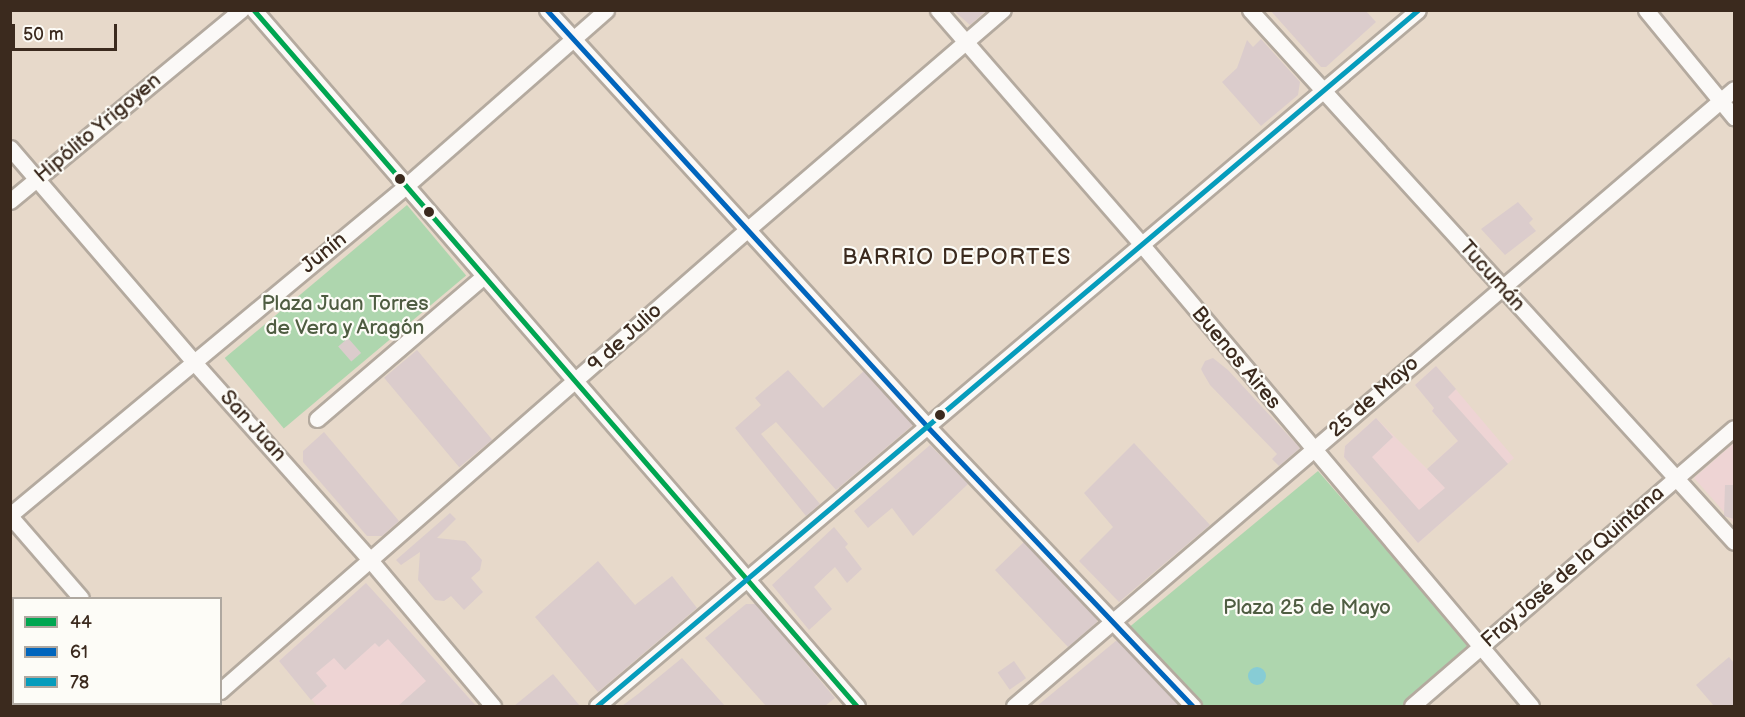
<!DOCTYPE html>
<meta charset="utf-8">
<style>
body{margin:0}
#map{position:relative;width:1745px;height:717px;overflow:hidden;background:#e7d9ca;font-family:"Balsamiq Sans",sans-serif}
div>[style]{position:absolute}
.built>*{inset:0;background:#eed4d4}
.green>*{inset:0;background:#aed6ae;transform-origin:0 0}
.water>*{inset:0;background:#87ccd5}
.round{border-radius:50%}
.building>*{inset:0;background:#dbcccc;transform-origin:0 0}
.roads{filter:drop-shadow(2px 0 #b4aa9f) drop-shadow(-2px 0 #b4aa9f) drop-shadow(0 2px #b4aa9f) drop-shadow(0 -2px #b4aa9f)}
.street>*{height:15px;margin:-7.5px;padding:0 7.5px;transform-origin:7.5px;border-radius:7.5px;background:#fbf9f7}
.bus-1>*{height:4.5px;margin:-2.25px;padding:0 2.25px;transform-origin:2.25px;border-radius:2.25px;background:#00a651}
.bus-2>*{height:4.5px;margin:-2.25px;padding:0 2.25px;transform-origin:2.25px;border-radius:2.25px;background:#0065bd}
.bus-3>*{height:4.5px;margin:-2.25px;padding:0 2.25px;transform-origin:2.25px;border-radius:2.25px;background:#069cbc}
.dots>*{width:16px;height:16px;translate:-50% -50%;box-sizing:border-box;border:3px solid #fdfcf7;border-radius:50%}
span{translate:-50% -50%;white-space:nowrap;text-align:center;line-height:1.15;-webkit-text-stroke:4.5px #fdfcf7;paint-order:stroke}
.street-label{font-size:21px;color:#3b2a1e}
.park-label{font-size:21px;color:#4f5d42}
.neighbourhood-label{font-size:22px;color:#3b2a1e;letter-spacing:1.5px}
.frame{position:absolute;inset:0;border:12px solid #3b2a1e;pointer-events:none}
.legend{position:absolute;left:12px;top:597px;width:210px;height:108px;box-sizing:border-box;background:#fdfcf7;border:2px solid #afa8a0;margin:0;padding:8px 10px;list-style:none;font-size:18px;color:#3b2a1e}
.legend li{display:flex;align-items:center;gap:12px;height:30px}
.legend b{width:30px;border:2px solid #afa8a0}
.scale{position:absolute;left:12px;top:24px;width:105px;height:27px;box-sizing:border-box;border:3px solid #3b2a1e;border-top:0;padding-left:8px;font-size:18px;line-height:21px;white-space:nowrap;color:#3b2a1e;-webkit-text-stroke:4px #fdfcf7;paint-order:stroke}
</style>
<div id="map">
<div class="built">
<div style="clip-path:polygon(1436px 366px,1514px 458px,1418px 543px,1344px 457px,1345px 446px,1376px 418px,1427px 469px,1458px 441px,1432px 411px,1434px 407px,1415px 385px)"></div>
<div style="clip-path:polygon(1734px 443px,1734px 523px,1694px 478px)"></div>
<div style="clip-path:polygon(389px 608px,476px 706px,317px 706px,279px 661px,322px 622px,345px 648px)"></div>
</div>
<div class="green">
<div style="left:407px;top:205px;width:92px;height:238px;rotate:50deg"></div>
<div style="clip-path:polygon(1318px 471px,1472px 648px,1405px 706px,1199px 706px,1127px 629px)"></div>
</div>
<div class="water">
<div class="round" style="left:1248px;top:667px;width:18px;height:18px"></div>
</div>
<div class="building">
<div style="clip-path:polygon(953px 10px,987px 10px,970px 25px)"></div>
<div style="clip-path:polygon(1270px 10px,1365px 10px,1376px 22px,1326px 67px,1321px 67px)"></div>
<div style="clip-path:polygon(1261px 39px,1300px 82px,1298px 95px,1261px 126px,1222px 82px,1237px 68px,1247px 40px,1253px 47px)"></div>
<div style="clip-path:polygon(1518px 202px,1533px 219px,1529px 223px,1536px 231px,1505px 255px,1481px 229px)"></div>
<div style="left:348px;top:338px;width:20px;height:13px;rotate:49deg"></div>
<div style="left:417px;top:350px;width:117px;height:43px;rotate:50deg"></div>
<div style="clip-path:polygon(1213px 358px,1228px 370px,1300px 448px,1279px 466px,1272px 459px,1277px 454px,1210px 385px,1203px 373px,1201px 369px,1205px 361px)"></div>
<div style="clip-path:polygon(1436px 366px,1456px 389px,1448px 397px,1508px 464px,1418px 543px,1344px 457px,1345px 446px,1376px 418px,1393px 437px,1372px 457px,1419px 510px,1445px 488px,1427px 469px,1458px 441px,1432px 411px,1434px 408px,1415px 385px)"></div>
<div style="clip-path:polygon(788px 370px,823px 408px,864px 371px,913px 425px,836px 490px,776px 422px,761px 434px,820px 504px,806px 516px,735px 428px,761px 405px,755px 398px)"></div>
<div style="clip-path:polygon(324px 432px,399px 521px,382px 536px,367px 536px,303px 462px,303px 451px)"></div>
<div style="clip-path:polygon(1134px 443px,1210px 525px,1119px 602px,1079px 561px,1113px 527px,1084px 493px)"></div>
<div style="clip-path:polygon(930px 445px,968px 484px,913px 536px,892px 508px,868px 528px,854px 511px)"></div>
<div style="clip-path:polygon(1725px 485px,1734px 485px,1734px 519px,1724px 516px)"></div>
<div style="clip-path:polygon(450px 513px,456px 519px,437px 538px,465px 541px,482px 560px,480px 570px,471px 578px,483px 592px,464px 610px,451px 596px,444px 601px,435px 600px,418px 580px,420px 552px,401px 565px,396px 560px)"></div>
<div style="clip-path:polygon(834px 527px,848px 544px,845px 547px,862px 569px,847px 583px,835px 567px,814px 587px,832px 609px,809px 630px,772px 585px)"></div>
<div style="clip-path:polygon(1024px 542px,1097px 619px,1097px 622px,1068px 647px,995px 570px)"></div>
<div style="clip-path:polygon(598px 561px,635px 605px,672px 576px,697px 608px,598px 692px,535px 617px)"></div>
<div style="clip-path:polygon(366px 583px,396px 616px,476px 706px,398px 706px,426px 681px,388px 639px,379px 647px,375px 643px,345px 670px,334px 658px,316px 673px,327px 686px,311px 700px,279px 661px)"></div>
<div style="clip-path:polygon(746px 604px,756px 604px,835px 698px,825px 706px,766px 706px,705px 638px)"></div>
<div style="clip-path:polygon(1117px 640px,1180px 706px,1037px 706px)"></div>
<div style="clip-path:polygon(1729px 657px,1734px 663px,1734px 706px,1714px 706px,1696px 685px)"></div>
<div style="clip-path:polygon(682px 658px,725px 706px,622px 706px,638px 694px)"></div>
<div style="left:1014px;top:661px;width:21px;height:20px;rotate:55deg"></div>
<div style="clip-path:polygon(553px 674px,580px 706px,514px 706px)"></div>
</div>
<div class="roads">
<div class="street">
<div style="left:254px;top:10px;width:921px;rotate:49.1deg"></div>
<div style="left:547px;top:10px;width:565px;rotate:47.58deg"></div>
<div style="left:928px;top:427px;width:385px;rotate:46.5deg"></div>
<div style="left:938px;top:10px;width:311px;rotate:49deg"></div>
<div style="left:1142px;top:245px;width:603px;rotate:49.84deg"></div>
<div style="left:1250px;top:10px;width:719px;rotate:47.7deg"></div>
<div style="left:1646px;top:10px;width:139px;rotate:50.6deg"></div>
<div style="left:10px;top:148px;width:281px;rotate:49.3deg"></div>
<div style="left:193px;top:361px;width:266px;rotate:48.3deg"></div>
<div style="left:370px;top:560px;width:191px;rotate:49.9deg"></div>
<div style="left:10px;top:201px;width:300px;rotate:-39.6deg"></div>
<div style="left:317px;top:419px;width:220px;rotate:-40.6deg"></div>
<div style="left:10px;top:515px;width:516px;rotate:-39.73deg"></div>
<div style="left:407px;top:185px;width:265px;rotate:-41.3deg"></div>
<div style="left:10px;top:516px;width:108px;rotate:49.1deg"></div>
<div style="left:220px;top:691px;width:702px;rotate:-41.19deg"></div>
<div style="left:748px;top:229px;width:336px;rotate:-40.7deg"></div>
<div style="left:170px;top:704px;width:4px;rotate:34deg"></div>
<div style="left:203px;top:706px;width:4px;rotate:-34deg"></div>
<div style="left:597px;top:706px;width:1076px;rotate:-40.29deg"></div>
<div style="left:1014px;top:706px;width:948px;rotate:-40.59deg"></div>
<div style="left:1412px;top:706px;width:425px;rotate:-40.8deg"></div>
</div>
</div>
<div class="bus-1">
<div style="left:254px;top:10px;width:921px;rotate:49.1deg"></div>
</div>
<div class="bus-2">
<div style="left:547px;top:10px;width:565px;rotate:47.58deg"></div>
<div style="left:928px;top:427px;width:385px;rotate:46.5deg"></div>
</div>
<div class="bus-3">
<div style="left:597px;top:706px;width:1076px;rotate:-40.29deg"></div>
</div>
<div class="dots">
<div style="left:400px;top:179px;background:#3b2a1e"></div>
<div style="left:429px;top:212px;background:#3b2a1e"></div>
<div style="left:940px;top:415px;background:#3b2a1e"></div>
</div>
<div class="street-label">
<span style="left:98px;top:128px;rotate:-40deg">Hipólito Yrigoyen</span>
<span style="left:324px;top:253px;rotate:-39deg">Junín</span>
<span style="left:1492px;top:276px;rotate:48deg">Tucumán</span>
<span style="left:625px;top:338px;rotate:-42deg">9 de Julio</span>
<span style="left:1236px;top:358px;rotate:50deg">Buenos Aires</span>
<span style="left:1374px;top:397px;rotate:-41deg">25 de Mayo</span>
<span style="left:253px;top:426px;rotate:48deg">San Juan</span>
<span style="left:1573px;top:567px;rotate:-41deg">Fray José de la Quintana</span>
</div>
<div class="park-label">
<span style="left:345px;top:316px">Plaza Juan Torres<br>de Vera y Aragón</span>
<span style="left:1307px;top:608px">Plaza 25 de Mayo</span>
</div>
<div class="neighbourhood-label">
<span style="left:957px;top:258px">BARRIO DEPORTES</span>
</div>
<div class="frame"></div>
<ul class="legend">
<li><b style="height:8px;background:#00a651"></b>44</li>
<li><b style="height:8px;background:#0065bd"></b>61</li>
<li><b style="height:8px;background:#069cbc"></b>78</li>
</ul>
<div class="scale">50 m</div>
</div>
